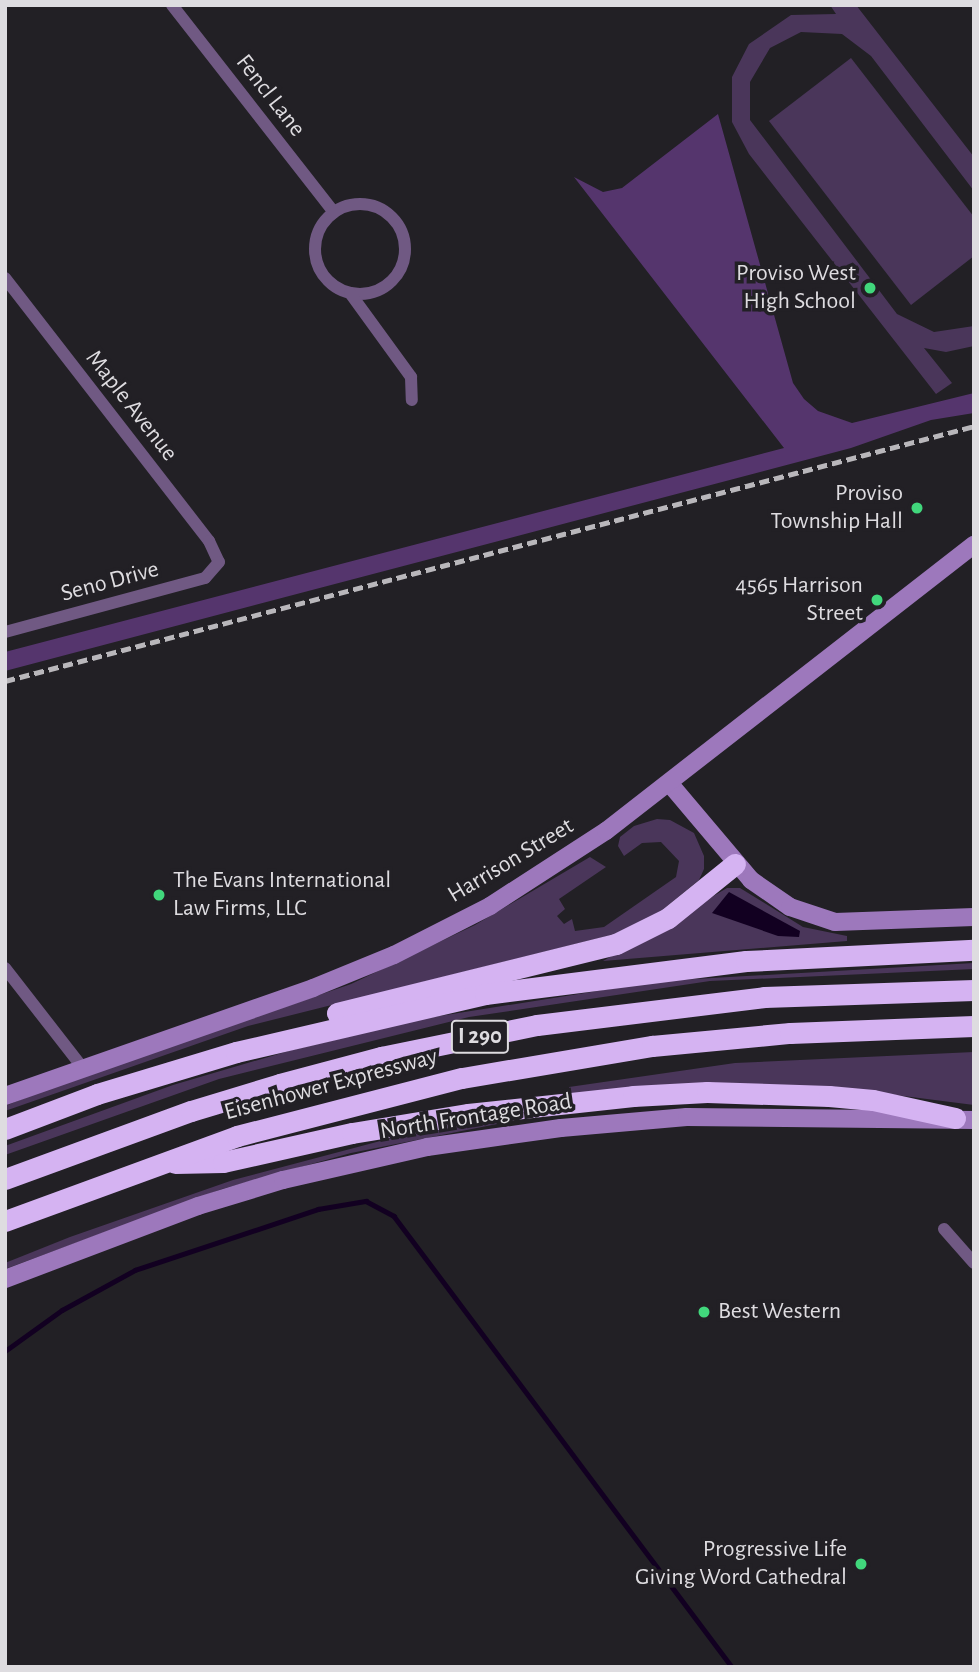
<!DOCTYPE html>
<style>
body{margin:0}
#map{position:relative;width:979px;height:1672px;overflow:hidden;background:#222025;font-family:"Alegreya Sans",sans-serif}
div>[style]{position:absolute}
.green>*{inset:0;background:#4a365a}
.forest>*{inset:0;background:#55356d}
.water>*{inset:0;background:#120021}
.stream>*{height:4.5px;margin:-2.25px;padding:0 2.25px;transform-origin:2.25px;border-radius:2.25px;background:#120021}
.minor>*{height:12px;margin:-6px;padding:0 6px;transform-origin:6px;border-radius:6px;background:#705983}
.minor>.ring{margin:-6px;padding:0;box-sizing:content-box;background:none;border:12px solid #705983;border-radius:50%}
.secondary>*{height:18px;margin:-9px;padding:0 9px;transform-origin:9px;border-radius:9px;background:#9d78bc}
.motorway>*{height:21px;margin:-10.5px;padding:0 10.5px;transform-origin:10.5px;border-radius:10.5px;background:#d5b3f2}
.rail>*{height:4.5px;margin-top:-2.25px;transform-origin:0;background:repeating-linear-gradient(90deg,#b9b7bb 0 10px,transparent 0 15px)}
.dots>*{width:19px;height:19px;translate:-50% -50%;box-sizing:border-box;border:4px solid #222025;border-radius:50%}
span{translate:-50% -50%;white-space:nowrap;text-align:center;line-height:1.15;-webkit-text-stroke:7px #222025;paint-order:stroke}
.shield-label span{padding:2px 5px;background:#222025;border:2px solid;border-radius:5px;-webkit-text-stroke-width:0}
.shield-label{font-size:23px;color:#dedce0;font-weight:700}
.street-label{font-size:24px;color:#dedce0}
.poi-label{font-size:24px;color:#dedce0}
.right{translate:-100% -50%;text-align:right}
.left{translate:0 -50%;text-align:left}
.frame{position:absolute;inset:0;border:7px solid #dedce0;pointer-events:none}
</style>
<div id="map">
<div class="green">
<div style="clip-path:polygon(830px 5px,856px 5px,974px 157px,974px 191px,871px 56px,842px 34px,801px 32px,770px 48px,750px 82px,750px 120px,897px 314px,934px 332px,974px 326px,974px 346px,946px 352px,924px 348px,952px 383px,936px 394px,749px 154px,732px 122px,732px 77px,749px 44px,791px 15px,836px 14px)"></div>
<div style="clip-path:polygon(851px 58px,974px 217px,974px 256px,911px 305px,769px 121px)"></div>
<div style="clip-path:polygon(657px 819px,670px 820px,694px 833px,704px 856px,704px 869px,699px 880px,661px 911px,619px 933px,248px 1026px,5px 1111px,5px 1106px,45px 1090px,351px 984px,475px 925px,590px 857px,606px 867px,559px 899px,565px 909px,557px 916px,564px 924px,572px 919px,575px 931px,604px 927px,676px 877px,679px 861px,661px 842px,642px 843px,624px 856px,618px 846px,620px 837px,634px 826px)"></div>
<div style="clip-path:polygon(727px 888px,740px 888px,803px 927px,847px 936px,847px 941px,603px 961px)"></div>
<div style="clip-path:polygon(974px 963px,974px 969px,710px 981px,469px 1017px,219px 1079px,5px 1155px,5px 1146px,173px 1085px,292px 1050px,427px 1018px,660px 981px)"></div>
<div style="clip-path:polygon(974px 1052px,974px 1105px,872px 1092px,570px 1094px,569px 1087px,735px 1063px)"></div>
<div style="clip-path:polygon(496px 1120px,497px 1124px,351px 1153px,222px 1189px,5px 1269px,5px 1263px,70px 1237px,233px 1180px,418px 1131px)"></div>
</div>
<div class="forest">
<div style="clip-path:polygon(718px 114px,793px 383px,804px 399px,818px 411px,852px 423px,974px 393px,974px 413px,931px 420px,851px 448px,5px 671px,5px 652px,784px 448px,574px 177px,603px 192px,622px 188px)"></div>
</div>
<div class="water">
<div style="clip-path:polygon(729px 892px,800px 931px,799px 937px,778px 936px,712px 913px)"></div>
</div>
<div class="stream">
<div style="left:5px;top:1351px;width:70px;rotate:-35.7deg"></div>
<div style="left:62px;top:1310px;width:83px;rotate:-28.7deg"></div>
<div style="left:135px;top:1270px;width:193px;rotate:-18.4deg"></div>
<div style="left:318px;top:1209px;width:49px;rotate:-9.5deg"></div>
<div style="left:366px;top:1201px;width:32px;rotate:28deg"></div>
<div style="left:394px;top:1216px;width:564px;rotate:53.15deg"></div>
</div>
<div class="minor">
<div style="left:172px;top:5px;width:263px;rotate:52deg"></div>
<div class="ring" style="left:315px;top:204px;width:78px;height:78px"></div>
<div style="left:5px;top:278px;width:333px;rotate:52.2deg"></div>
<div style="left:209px;top:541px;width:23px;rotate:65deg"></div>
<div style="left:219px;top:562px;width:21px;rotate:131deg"></div>
<div style="left:205px;top:578px;width:207px;rotate:164.9deg"></div>
<div style="left:350px;top:293px;width:104px;rotate:54deg"></div>
<div style="left:411px;top:377px;width:23px;rotate:88deg"></div>
<div style="left:5px;top:968px;width:125px;rotate:52.1deg"></div>
<div style="left:944px;top:1229px;width:45px;rotate:48.6deg"></div>
</div>
<div class="secondary">
<div style="left:670px;top:784px;width:126px;rotate:49.8deg"></div>
<div style="left:751px;top:880px;width:47px;rotate:34.7deg"></div>
<div style="left:790px;top:907px;width:47px;rotate:18.4deg"></div>
<div style="left:835px;top:922px;width:139px;rotate:-2.1deg"></div>
<div style="left:5px;top:1096px;width:326px;rotate:-19.3deg"></div>
<div style="left:313px;top:988px;width:87px;rotate:-22.2deg"></div>
<div style="left:394px;top:955px;width:108px;rotate:-27deg"></div>
<div style="left:490px;top:906px;width:138px;rotate:-32.9deg"></div>
<div style="left:606px;top:831px;width:466px;rotate:-37.9deg"></div>
<div style="left:5px;top:1279px;width:206px;rotate:-20.7deg"></div>
<div style="left:198px;top:1206px;width:89px;rotate:-17deg"></div>
<div style="left:283px;top:1180px;width:148px;rotate:-12.9deg"></div>
<div style="left:427px;top:1147px;width:135px;rotate:-8.1deg"></div>
<div style="left:561px;top:1128px;width:126px;rotate:-5deg"></div>
<div style="left:687px;top:1117px;width:287px;rotate:0.6deg"></div>
</div>
<div class="motorway">
<div style="left:337px;top:1013px;width:287px;rotate:-13.9deg"></div>
<div style="left:616px;top:944px;width:58px;rotate:-26.6deg"></div>
<div style="left:668px;top:918px;width:86px;rotate:-38.9deg"></div>
<div style="left:5px;top:1129px;width:98px;rotate:-20.8deg"></div>
<div style="left:97px;top:1094px;width:145px;rotate:-16.8deg"></div>
<div style="left:236px;top:1052px;width:256px;rotate:-13.1deg"></div>
<div style="left:485px;top:994px;width:263px;rotate:-7.2deg"></div>
<div style="left:746px;top:961px;width:228px;rotate:-2.8deg"></div>
<div style="left:175px;top:1163px;width:48px;rotate:-1.2deg"></div>
<div style="left:223px;top:1162px;width:132px;rotate:-12.7deg"></div>
<div style="left:352px;top:1133px;width:118px;rotate:-9.3deg"></div>
<div style="left:468px;top:1114px;width:166px;rotate:-6.2deg"></div>
<div style="left:633px;top:1096px;width:74px;rotate:-3.1deg"></div>
<div style="left:707px;top:1092px;width:122px;rotate:1.9deg"></div>
<div style="left:829px;top:1096px;width:44px;rotate:5.2deg"></div>
<div style="left:873px;top:1100px;width:84px;rotate:12.4deg"></div>
<div style="left:5px;top:1179px;width:198px;rotate:-20.1deg"></div>
<div style="left:191px;top:1111px;width:93px;rotate:-16.9deg"></div>
<div style="left:280px;top:1084px;width:105px;rotate:-15deg"></div>
<div style="left:381px;top:1057px;width:159px;rotate:-11.6deg"></div>
<div style="left:537px;top:1025px;width:229px;rotate:-7deg"></div>
<div style="left:764px;top:997px;width:210px;rotate:-1.9deg"></div>
<div style="left:5px;top:1221px;width:247px;rotate:-20.1deg"></div>
<div style="left:237px;top:1136px;width:232px;rotate:-14.5deg"></div>
<div style="left:462px;top:1078px;width:193px;rotate:-9.6deg"></div>
<div style="left:652px;top:1046px;width:139px;rotate:-5.4deg"></div>
<div style="left:790px;top:1033px;width:184px;rotate:-2.2deg"></div>
</div>
<div class="rail">
<div style="left:5px;top:681px;width:1002px;rotate:-14.74deg"></div>
</div>
<div class="dots">
<div style="left:870px;top:288px;background:#41d77c"></div>
<div style="left:917px;top:508px;background:#41d77c"></div>
<div style="left:877px;top:600px;background:#41d77c"></div>
<div style="left:159px;top:895px;background:#41d77c"></div>
<div style="left:704px;top:1312px;background:#41d77c"></div>
<div style="left:861px;top:1564px;background:#41d77c"></div>
</div>
<div class="shield-label">
<span style="left:480px;top:1037px">I 290</span>
</div>
<div class="street-label">
<span style="left:270px;top:96px;rotate:52deg">Fencl Lane</span>
<span style="left:131px;top:406px;rotate:52deg">Maple Avenue</span>
<span style="left:110px;top:582px;rotate:-15deg">Seno Drive</span>
<span style="left:511px;top:861px;rotate:-31deg">Harrison Street</span>
<span style="left:331px;top:1085px;rotate:-15deg">Eisenhower Expressway</span>
<span style="left:476px;top:1117px;rotate:-9deg">North Frontage Road</span>
</div>
<div class="poi-label">
<span class="right" style="left:856px;top:288px">Proviso West<br>High School</span>
<span class="right" style="left:903px;top:508px">Proviso<br>Township Hall</span>
<span class="right" style="left:863px;top:600px">4565 Harrison<br>Street</span>
<span class="left" style="left:173px;top:895px">The Evans International<br>Law Firms, LLC</span>
<span class="left" style="left:718px;top:1312px">Best Western</span>
<span class="right" style="left:847px;top:1564px">Progressive Life<br>Giving Word Cathedral</span>
</div>
<div class="frame"></div>
</div>
